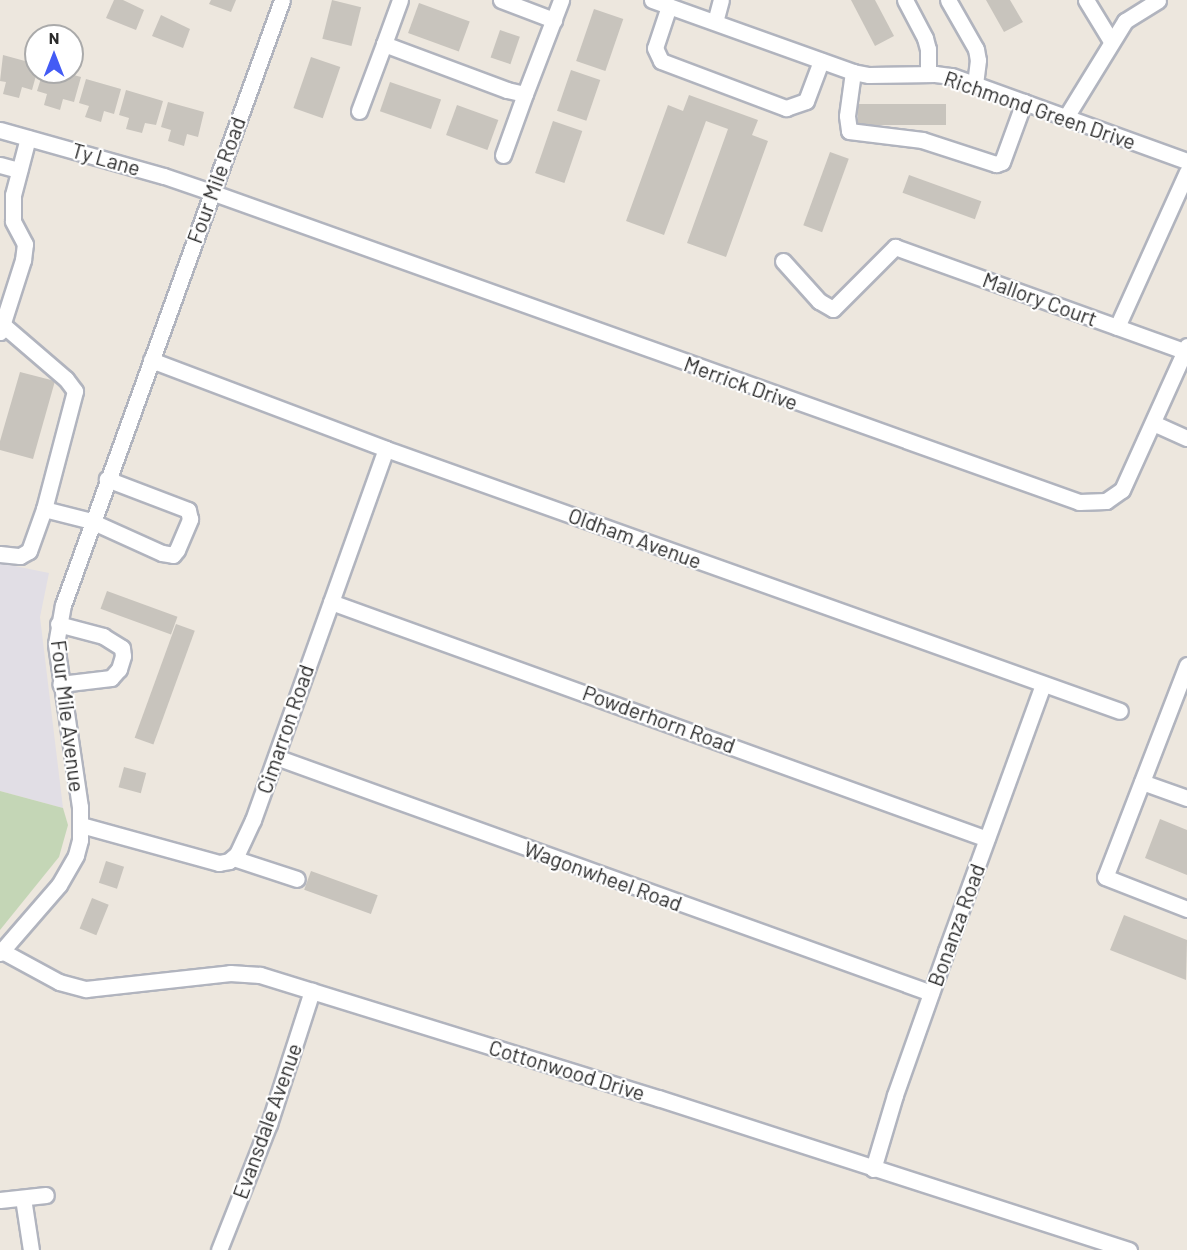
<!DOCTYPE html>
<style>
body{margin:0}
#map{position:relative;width:1187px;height:1250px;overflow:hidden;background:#ede7de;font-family:Barlow,sans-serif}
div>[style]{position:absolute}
.industrial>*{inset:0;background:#e1dee5}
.cemetery>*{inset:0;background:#c4d6b6}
.building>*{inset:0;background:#c8c4bd;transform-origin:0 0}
.roads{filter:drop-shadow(2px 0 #b1b4be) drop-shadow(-2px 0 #b1b4be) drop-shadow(0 2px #b1b4be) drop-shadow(0 -2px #b1b4be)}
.minor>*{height:15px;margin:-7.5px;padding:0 7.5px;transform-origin:7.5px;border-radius:7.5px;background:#fff}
span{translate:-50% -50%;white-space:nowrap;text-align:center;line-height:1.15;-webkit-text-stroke:4.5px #fff;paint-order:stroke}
.street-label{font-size:21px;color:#2b2b2b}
.north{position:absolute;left:24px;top:24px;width:60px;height:60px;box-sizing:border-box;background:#fff;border:2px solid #aaa;border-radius:50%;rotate:0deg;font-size:16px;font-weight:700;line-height:24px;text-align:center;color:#2b2b2b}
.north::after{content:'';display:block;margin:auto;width:21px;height:27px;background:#435bf5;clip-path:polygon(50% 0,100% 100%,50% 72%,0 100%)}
</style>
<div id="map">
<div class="industrial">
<div style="clip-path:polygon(0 563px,49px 573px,40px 617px,63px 808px,0 791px)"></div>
</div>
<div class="cemetery">
<div style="clip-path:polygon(0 791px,63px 808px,68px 825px,59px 857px,0 930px)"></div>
</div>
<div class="building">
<div style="clip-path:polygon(114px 0,123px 0,144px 10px,136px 30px,106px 18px)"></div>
<div style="clip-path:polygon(211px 0,236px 0,231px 12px,209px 4px)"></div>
<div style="left:332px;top:0;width:30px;height:40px;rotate:14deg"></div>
<div style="clip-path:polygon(851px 0,875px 0,894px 36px,875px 46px)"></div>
<div style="clip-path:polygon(986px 0,1010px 0,1023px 22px,1004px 32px)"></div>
<div style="left:419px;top:3px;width:54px;height:32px;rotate:20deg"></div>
<div style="left:594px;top:9px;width:31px;height:55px;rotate:19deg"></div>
<div style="clip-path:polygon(161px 15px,190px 29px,183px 48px,152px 36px)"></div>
<div style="left:500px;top:30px;width:21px;height:29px;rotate:19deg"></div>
<div style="clip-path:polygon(3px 55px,36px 64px,37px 72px,32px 90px,22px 87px,19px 98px,3px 94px,6px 82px,0 81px)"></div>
<div style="left:311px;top:57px;width:31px;height:54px;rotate:19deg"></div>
<div style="left:571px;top:70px;width:31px;height:43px;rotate:19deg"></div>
<div style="clip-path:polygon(43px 72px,63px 72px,81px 77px,74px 102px,63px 99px,60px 110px,44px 105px,47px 94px,37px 91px)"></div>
<div style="clip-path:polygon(86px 79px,121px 89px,114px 114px,104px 111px,101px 122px,85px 117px,89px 106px,79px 103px)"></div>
<div style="left:390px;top:82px;width:54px;height:31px;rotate:19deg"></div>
<div style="clip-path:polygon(126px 90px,163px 101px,156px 125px,145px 123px,142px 133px,126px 129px,129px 118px,119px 115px)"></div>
<div style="clip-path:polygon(689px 95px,758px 120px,752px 135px,768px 141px,726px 257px,687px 243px,728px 129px,706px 121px,664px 235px,626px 221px,668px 105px,683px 111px)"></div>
<div style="clip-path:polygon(168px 102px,204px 112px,198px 137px,187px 134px,184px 146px,168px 141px,171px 130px,161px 127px)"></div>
<div style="left:858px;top:104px;width:88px;height:21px"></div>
<div style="left:457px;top:105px;width:44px;height:32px;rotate:20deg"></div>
<div style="left:553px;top:121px;width:31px;height:55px;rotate:19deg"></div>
<div style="left:830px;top:152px;width:20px;height:78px;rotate:20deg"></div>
<div style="left:909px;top:175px;width:77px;height:19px;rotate:20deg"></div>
<div style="clip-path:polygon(20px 372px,55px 381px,33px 459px,0 450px,0 441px)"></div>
<div style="left:107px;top:591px;width:75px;height:19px;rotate:20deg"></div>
<div style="left:176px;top:624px;width:20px;height:121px;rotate:20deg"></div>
<div style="left:124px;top:767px;width:23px;height:21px;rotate:15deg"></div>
<div style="clip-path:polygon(1160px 819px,1187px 830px,1187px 875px,1145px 858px)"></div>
<div style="left:106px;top:861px;width:19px;height:23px;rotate:18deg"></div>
<div style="left:311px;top:871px;width:71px;height:20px;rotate:20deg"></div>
<div style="left:92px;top:898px;width:18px;height:33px;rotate:22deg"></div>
<div style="clip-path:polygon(1124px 915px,1187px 940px,1186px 980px,1110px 950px)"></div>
</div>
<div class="roads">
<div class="minor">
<div style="left:400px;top:0;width:47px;rotate:110deg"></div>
<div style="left:384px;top:44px;width:131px;rotate:20.5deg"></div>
<div style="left:507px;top:90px;width:18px;rotate:13deg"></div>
<div style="left:525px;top:94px;width:101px;rotate:-69deg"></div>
<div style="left:501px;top:0;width:57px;rotate:20.7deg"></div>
<div style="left:652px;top:0;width:214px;rotate:19.7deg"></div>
<div style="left:853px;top:72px;width:16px;rotate:11deg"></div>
<div style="left:869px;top:75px;width:66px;rotate:-0.9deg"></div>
<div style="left:935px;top:74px;width:17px;rotate:7deg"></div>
<div style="left:952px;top:76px;width:250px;rotate:19.9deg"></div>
<div style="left:905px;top:0;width:43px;rotate:62.2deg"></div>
<div style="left:925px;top:38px;width:11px;rotate:75deg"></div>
<div style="left:928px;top:49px;width:25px;rotate:90deg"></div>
<div style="left:948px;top:0;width:56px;rotate:60.3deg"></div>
<div style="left:976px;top:49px;width:11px;rotate:80deg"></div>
<div style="left:978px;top:60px;width:24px;rotate:97deg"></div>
<div style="left:1086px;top:0;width:48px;rotate:58.6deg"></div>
<div style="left:669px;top:6px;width:44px;rotate:108.4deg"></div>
<div style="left:655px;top:48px;width:14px;rotate:65deg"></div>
<div style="left:661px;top:61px;width:134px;rotate:20.6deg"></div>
<div style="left:786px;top:108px;width:21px;rotate:-19deg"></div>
<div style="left:806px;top:101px;width:43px;rotate:-69.4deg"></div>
<div style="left:715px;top:22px;width:23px;rotate:-75deg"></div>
<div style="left:853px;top:72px;width:44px;rotate:97.8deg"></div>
<div style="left:847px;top:116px;width:15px;rotate:82deg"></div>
<div style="left:849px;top:131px;width:74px;rotate:7deg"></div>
<div style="left:922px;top:140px;width:78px;rotate:18deg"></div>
<div style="left:996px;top:164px;width:6px;rotate:-18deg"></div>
<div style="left:1002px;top:162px;width:64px;rotate:-69.9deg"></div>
<div style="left:359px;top:111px;width:72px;rotate:-69.5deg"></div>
<div style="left:1066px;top:117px;width:113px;rotate:-58.4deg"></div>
<div style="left:1125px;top:21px;width:39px;rotate:-32deg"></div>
<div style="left:0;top:130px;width:170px;rotate:15.7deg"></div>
<div style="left:164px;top:176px;width:50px;rotate:18.8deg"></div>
<div style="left:211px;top:192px;width:922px;rotate:19.65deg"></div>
<div style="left:1079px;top:502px;width:27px;rotate:-2deg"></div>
<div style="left:1106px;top:501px;width:19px;rotate:-35deg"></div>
<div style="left:1122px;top:490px;width:158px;rotate:-65.7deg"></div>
<div style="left:503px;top:155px;width:65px;rotate:-70.2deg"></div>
<div style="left:0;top:165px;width:20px;rotate:15deg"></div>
<div style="left:783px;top:261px;width:54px;rotate:48deg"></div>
<div style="left:819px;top:301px;width:16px;rotate:30deg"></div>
<div style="left:833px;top:309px;width:88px;rotate:-45deg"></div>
<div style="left:895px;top:247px;width:307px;rotate:19.8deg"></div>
<div style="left:2px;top:324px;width:84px;rotate:40.7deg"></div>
<div style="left:66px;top:379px;width:15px;rotate:53deg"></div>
<div style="left:75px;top:391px;width:122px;rotate:104.7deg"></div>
<div style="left:1117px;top:327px;width:170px;rotate:-65.7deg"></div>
<div style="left:0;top:332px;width:76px;rotate:-72.3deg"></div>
<div style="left:23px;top:260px;width:16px;rotate:-83deg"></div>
<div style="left:25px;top:244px;width:26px;rotate:-118deg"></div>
<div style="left:13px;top:221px;width:26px;rotate:-90deg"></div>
<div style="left:13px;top:195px;width:59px;rotate:-75.3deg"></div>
<div style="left:151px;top:360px;width:251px;rotate:20.7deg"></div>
<div style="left:386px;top:449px;width:779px;rotate:19.64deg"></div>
<div style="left:1153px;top:423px;width:37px;rotate:24deg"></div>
<div style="left:0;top:554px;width:20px;rotate:6deg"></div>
<div style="left:20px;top:556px;width:10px;rotate:-29deg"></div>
<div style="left:29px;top:551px;width:45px;rotate:-70.3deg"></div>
<div style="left:44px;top:509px;width:49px;rotate:14.3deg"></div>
<div style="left:91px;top:521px;width:78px;rotate:24.3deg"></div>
<div style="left:162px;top:553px;width:11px;rotate:10deg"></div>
<div style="left:173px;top:555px;width:6px;rotate:-51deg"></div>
<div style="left:177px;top:550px;width:34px;rotate:-67deg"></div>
<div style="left:190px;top:519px;width:9px;rotate:-103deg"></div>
<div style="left:188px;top:510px;width:87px;rotate:-159.1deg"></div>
<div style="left:331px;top:602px;width:697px;rotate:19.86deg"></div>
<div style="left:58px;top:624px;width:47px;rotate:14.9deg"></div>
<div style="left:103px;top:636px;width:22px;rotate:32deg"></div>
<div style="left:122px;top:648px;width:8px;rotate:83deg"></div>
<div style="left:123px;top:656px;width:14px;rotate:107deg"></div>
<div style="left:119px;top:669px;width:12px;rotate:132deg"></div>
<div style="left:111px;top:678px;width:51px;rotate:173.3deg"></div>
<div style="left:1187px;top:665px;width:227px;rotate:111.1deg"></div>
<div style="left:1105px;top:877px;width:88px;rotate:21.3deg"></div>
<div style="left:276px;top:757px;width:696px;rotate:19.81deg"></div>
<div style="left:1142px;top:782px;width:48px;rotate:19.6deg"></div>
<div style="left:81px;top:825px;width:143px;rotate:15.4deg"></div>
<div style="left:219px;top:863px;width:10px;rotate:-11deg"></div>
<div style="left:229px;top:861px;width:11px;rotate:-41deg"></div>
<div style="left:237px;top:854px;width:38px;rotate:-65deg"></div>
<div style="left:253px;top:820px;width:394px;rotate:-70.3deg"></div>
<div style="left:233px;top:858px;width:67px;rotate:18.2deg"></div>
<div style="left:2px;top:951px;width:65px;rotate:28.5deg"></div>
<div style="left:59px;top:982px;width:28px;rotate:15deg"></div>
<div style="left:86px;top:989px;width:145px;rotate:-6.3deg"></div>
<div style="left:230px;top:973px;width:30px;rotate:4deg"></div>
<div style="left:260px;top:975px;width:417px;rotate:17.2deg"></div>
<div style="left:658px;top:1098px;width:495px;rotate:17.9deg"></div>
<div style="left:0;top:953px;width:90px;rotate:-49.1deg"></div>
<div style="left:59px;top:885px;width:34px;rotate:-60deg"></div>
<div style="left:76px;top:855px;width:16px;rotate:-75deg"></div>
<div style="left:80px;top:840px;width:33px;rotate:-90deg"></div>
<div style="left:80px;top:807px;width:165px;rotate:-98.4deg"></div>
<div style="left:56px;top:644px;width:40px;rotate:-80deg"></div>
<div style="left:63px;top:605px;width:643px;rotate:-70.1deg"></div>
<div style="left:873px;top:1169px;width:77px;rotate:-73.4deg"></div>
<div style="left:895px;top:1095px;width:153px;rotate:-70.5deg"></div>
<div style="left:946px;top:951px;width:284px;rotate:-70deg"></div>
<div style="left:23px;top:1198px;width:53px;rotate:81.3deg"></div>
<div style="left:0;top:1200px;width:46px;rotate:-6.2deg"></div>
<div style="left:219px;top:1250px;width:136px;rotate:-68.4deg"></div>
<div style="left:269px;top:1124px;width:140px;rotate:-72.1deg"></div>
</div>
</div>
<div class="street-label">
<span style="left:1040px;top:110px;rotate:19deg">Richmond Green Drive</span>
<span style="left:106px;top:159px;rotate:16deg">Ty Lane</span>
<span style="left:216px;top:180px;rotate:-70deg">Four Mile Road</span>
<span style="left:1040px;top:299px;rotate:20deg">Mallory Court</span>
<span style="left:741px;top:383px;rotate:20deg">Merrick Drive</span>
<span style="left:635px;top:538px;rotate:20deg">Oldham Avenue</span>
<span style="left:68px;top:716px;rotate:83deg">Four Mile Avenue</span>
<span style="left:659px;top:719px;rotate:20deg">Powderhorn Road</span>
<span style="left:285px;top:729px;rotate:-71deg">Cimarron Road</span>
<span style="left:603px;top:876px;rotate:20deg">Wagonwheel Road</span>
<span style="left:956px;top:925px;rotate:-70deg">Bonanza Road</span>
<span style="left:567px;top:1070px;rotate:17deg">Cottonwood Drive</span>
<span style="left:267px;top:1121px;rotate:-70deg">Evansdale Avenue</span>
</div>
<div class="north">N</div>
</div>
